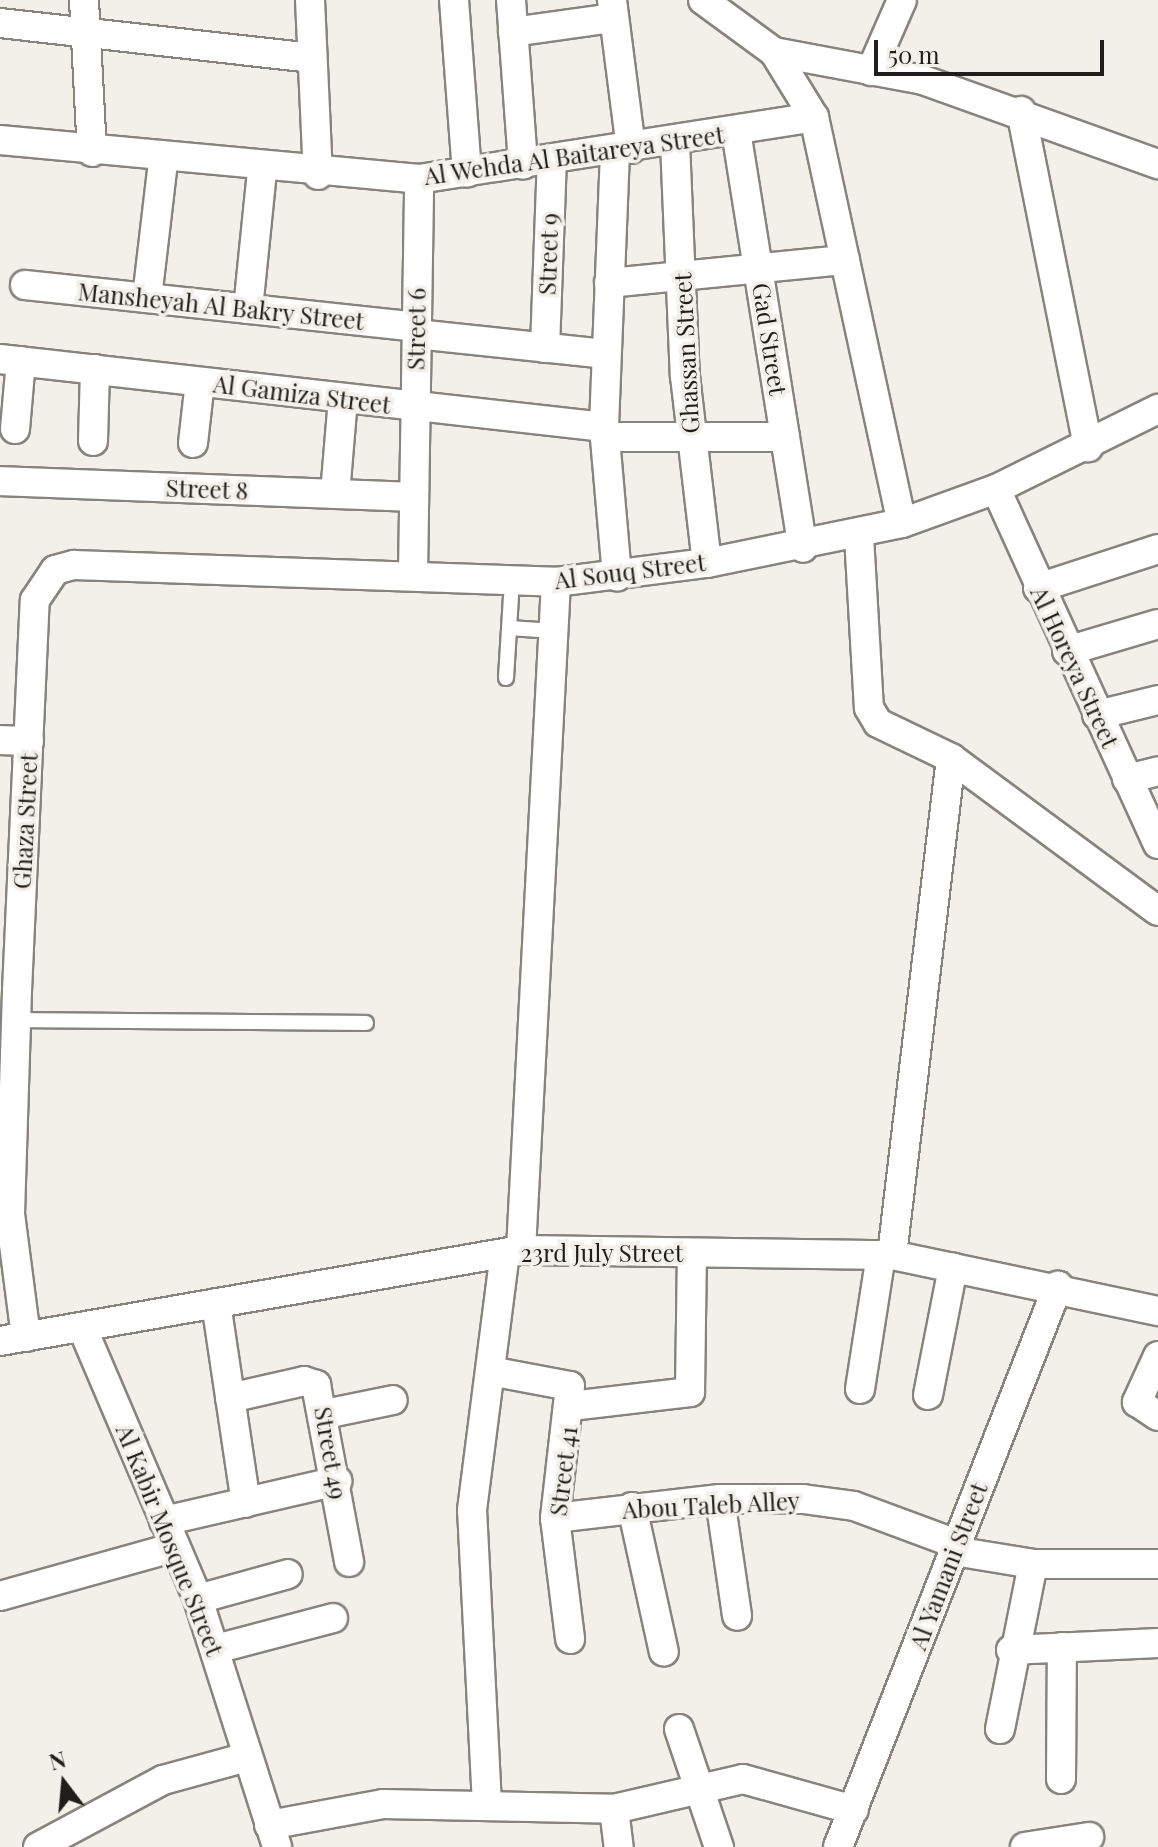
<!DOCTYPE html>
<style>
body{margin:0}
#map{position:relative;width:1158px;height:1847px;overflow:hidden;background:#f3f0e9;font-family:"Playfair Display",serif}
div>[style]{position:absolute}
.roads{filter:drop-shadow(2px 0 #87847e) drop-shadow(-2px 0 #87847e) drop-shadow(0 2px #87847e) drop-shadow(0 -2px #87847e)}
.service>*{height:14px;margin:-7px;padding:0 7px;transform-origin:7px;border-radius:7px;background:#fff}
.minor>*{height:28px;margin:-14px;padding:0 14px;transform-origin:14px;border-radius:14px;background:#fff}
span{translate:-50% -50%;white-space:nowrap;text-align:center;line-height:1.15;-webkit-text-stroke:7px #f3f0e9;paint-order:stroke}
.street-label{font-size:24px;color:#1f1e1c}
.north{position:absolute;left:24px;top:1743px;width:80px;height:80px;-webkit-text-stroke:6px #f3f0e9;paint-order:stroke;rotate:344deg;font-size:22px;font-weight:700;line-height:32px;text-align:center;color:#1f1e1c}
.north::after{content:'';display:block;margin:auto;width:28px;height:36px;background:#1f1e1c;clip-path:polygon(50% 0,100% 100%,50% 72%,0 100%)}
.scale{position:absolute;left:874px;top:40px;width:230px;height:36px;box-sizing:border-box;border:4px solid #1f1e1c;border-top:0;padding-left:10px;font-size:24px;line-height:28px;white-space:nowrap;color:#1f1e1c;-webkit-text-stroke:6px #f3f0e9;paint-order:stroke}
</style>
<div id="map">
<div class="roads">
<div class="service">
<div style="left:509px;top:628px;width:45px;rotate:3.8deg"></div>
<div style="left:506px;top:678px;width:82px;rotate:-86.5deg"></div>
<div style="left:16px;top:1020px;width:350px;rotate:0.5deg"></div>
</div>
<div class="minor">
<div style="left:84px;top:0;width:152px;rotate:87deg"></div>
<div style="left:310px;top:0;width:175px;rotate:87.4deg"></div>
<div style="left:454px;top:0;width:173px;rotate:85.7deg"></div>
<div style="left:511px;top:0;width:165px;rotate:85.8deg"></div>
<div style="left:612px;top:0;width:150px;rotate:82.7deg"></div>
<div style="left:703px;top:0;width:88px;rotate:36.2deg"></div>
<div style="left:774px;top:52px;width:76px;rotate:58.4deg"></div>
<div style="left:814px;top:117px;width:415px;rotate:77.8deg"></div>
<div style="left:0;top:23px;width:314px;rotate:6.4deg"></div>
<div style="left:513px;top:32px;width:101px;rotate:-8deg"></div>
<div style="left:774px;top:52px;width:152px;rotate:10.6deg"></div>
<div style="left:923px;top:80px;width:250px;rotate:19.7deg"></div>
<div style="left:871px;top:71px;width:77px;rotate:-66.4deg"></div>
<div style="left:1021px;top:111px;width:343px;rotate:78.7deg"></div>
<div style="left:736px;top:131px;width:422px;rotate:80.9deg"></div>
<div style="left:0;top:140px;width:421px;rotate:5.3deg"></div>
<div style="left:419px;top:179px;width:400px;rotate:-8.9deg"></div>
<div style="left:675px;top:142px;width:234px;rotate:87.6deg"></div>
<div style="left:685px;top:376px;width:188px;rotate:83.3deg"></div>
<div style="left:615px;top:152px;width:275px;rotate:92.3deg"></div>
<div style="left:604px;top:427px;width:150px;rotate:85deg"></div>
<div style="left:609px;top:283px;width:237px;rotate:-5.6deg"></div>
<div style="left:25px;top:285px;width:393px;rotate:6.1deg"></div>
<div style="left:147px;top:298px;width:138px;rotate:-83.3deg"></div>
<div style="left:248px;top:309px;width:140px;rotate:-84.2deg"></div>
<div style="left:416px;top:334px;width:190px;rotate:6deg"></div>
<div style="left:545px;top:348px;width:187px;rotate:-87.9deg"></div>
<div style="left:0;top:359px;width:608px;rotate:6.42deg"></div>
<div style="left:15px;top:429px;width:68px;rotate:-85deg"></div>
<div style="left:605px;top:437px;width:180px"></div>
<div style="left:93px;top:441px;width:72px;rotate:-88.4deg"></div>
<div style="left:193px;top:443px;width:61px;rotate:-83.5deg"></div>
<div style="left:0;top:481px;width:414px;rotate:2.2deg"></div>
<div style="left:996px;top:489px;width:390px;rotate:65.5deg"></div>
<div style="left:335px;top:494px;width:95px;rotate:-85.2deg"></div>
<div style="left:859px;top:536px;width:172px;rotate:86.7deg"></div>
<div style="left:869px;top:708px;width:17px;rotate:59deg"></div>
<div style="left:878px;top:723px;width:81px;rotate:25.6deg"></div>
<div style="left:951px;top:758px;width:257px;rotate:36.5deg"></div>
<div style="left:413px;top:575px;width:396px;rotate:-89.1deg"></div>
<div style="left:1038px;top:588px;width:126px;rotate:-18deg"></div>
<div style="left:1067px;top:651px;width:95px;rotate:-16.5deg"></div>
<div style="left:1097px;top:715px;width:63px;rotate:-13.8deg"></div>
<div style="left:0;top:740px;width:29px;rotate:2deg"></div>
<div style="left:1127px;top:779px;width:32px;rotate:-14deg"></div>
<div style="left:521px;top:1250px;width:669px;rotate:-87deg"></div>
<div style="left:892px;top:1255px;width:500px;rotate:-83.23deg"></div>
<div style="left:216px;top:1303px;width:202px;rotate:81.5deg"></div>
<div style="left:82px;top:1327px;width:296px;rotate:66.9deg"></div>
<div style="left:198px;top:1599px;width:260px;rotate:72.3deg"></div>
<div style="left:26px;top:1337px;width:124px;rotate:-97.4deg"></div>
<div style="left:10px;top:1214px;width:223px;rotate:-88.2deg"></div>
<div style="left:17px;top:991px;width:391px;rotate:-87.4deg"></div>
<div style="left:35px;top:600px;width:36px;rotate:-56deg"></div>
<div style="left:55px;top:570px;width:20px;rotate:-15deg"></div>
<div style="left:74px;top:565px;width:482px;rotate:2deg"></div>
<div style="left:556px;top:582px;width:152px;rotate:-7.2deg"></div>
<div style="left:707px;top:563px;width:199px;rotate:-11.6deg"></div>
<div style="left:902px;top:523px;width:100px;rotate:-19.9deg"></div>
<div style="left:996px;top:489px;width:181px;rotate:-26.3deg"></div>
<div style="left:0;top:1341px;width:529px;rotate:-9.91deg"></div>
<div style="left:521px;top:1250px;width:371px;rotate:0.8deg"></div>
<div style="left:892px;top:1255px;width:272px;rotate:11.9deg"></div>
<div style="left:1158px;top:1356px;width:51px;rotate:114.5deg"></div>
<div style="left:1137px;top:1402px;width:25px;rotate:34deg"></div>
<div style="left:490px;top:1371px;width:81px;rotate:10.6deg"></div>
<div style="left:570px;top:1386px;width:133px;rotate:96.5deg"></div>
<div style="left:555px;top:1518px;width:122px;rotate:82.9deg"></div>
<div style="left:860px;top:1389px;width:136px;rotate:-81.1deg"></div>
<div style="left:928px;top:1395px;width:130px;rotate:-78.9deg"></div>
<div style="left:230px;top:1398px;width:76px;rotate:-12.9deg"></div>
<div style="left:304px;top:1381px;width:13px;rotate:18deg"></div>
<div style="left:316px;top:1385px;width:180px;rotate:79.4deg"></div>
<div style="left:571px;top:1406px;width:120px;rotate:-6.7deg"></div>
<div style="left:690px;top:1392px;width:139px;rotate:-89.2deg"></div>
<div style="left:325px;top:1414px;width:69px;rotate:-11.6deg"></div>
<div style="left:720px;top:1499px;width:118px;rotate:81.7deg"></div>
<div style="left:632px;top:1507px;width:148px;rotate:77.6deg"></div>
<div style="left:555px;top:1518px;width:166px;rotate:-6.6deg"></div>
<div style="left:720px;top:1499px;width:83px"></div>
<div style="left:803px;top:1499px;width:51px;rotate:7.8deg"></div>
<div style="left:854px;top:1506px;width:109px;rotate:20.4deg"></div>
<div style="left:164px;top:1521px;width:178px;rotate:-13deg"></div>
<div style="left:954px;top:1551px;width:80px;rotate:9.3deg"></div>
<div style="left:1033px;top:1564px;width:125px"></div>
<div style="left:0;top:1596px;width:182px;rotate:-15.6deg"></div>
<div style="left:198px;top:1599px;width:93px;rotate:-15.5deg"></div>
<div style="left:216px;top:1649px;width:121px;rotate:-14.8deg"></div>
<div style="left:1011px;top:1650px;width:147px;rotate:-2.7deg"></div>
<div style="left:679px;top:1729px;width:125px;rotate:71.3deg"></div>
<div style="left:1000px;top:1729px;width:168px;rotate:-78.7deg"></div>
<div style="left:1061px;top:1779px;width:132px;rotate:-89.6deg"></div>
<div style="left:487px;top:1805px;width:295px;rotate:-92.9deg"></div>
<div style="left:472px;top:1510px;width:259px;rotate:-82.7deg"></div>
<div style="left:614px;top:1809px;width:38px;rotate:83deg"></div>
<div style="left:269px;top:1825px;width:116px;rotate:-10.4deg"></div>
<div style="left:383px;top:1804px;width:231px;rotate:1.2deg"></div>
<div style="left:614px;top:1809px;width:132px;rotate:-13.1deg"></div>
<div style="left:743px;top:1779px;width:115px;rotate:15.6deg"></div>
<div style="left:38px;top:1847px;width:142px;rotate:-28.2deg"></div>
<div style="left:163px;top:1780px;width:87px;rotate:-15.3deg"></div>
<div style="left:838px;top:1847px;width:603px;rotate:-68.59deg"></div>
<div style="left:1025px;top:1847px;width:65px;rotate:-8.9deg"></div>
</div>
</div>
<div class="street-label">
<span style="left:574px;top:155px;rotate:-8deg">Al Wehda Al Baitareya Street</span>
<span style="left:548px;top:254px;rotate:-88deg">Street 9</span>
<span style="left:221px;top:306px;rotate:6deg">Mansheyah Al Bakry Street</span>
<span style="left:416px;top:329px;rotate:-89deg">Street 6</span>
<span style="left:770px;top:339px;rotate:81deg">Gad Street</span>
<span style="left:686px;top:353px;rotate:-93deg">Ghassan Street</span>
<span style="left:302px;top:394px;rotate:7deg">Al Gamiza Street</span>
<span style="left:207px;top:489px;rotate:2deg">Street 8</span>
<span style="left:630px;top:571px;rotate:-7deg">Al Souq Street</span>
<span style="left:1075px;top:667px;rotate:65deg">Al Horeya Street</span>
<span style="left:25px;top:821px;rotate:-87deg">Ghaza Street</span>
<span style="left:602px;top:1253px">23rd July Street</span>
<span style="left:331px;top:1453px;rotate:80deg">Street 49</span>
<span style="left:563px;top:1471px;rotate:-83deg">Street 41</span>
<span style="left:711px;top:1505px;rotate:-3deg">Abou Taleb Alley</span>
<span style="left:170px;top:1540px;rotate:68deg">Al Kabir Mosque Street</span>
<span style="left:948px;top:1566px;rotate:-69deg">Al Yamani Street</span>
</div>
<div class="north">N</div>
<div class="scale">50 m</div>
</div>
